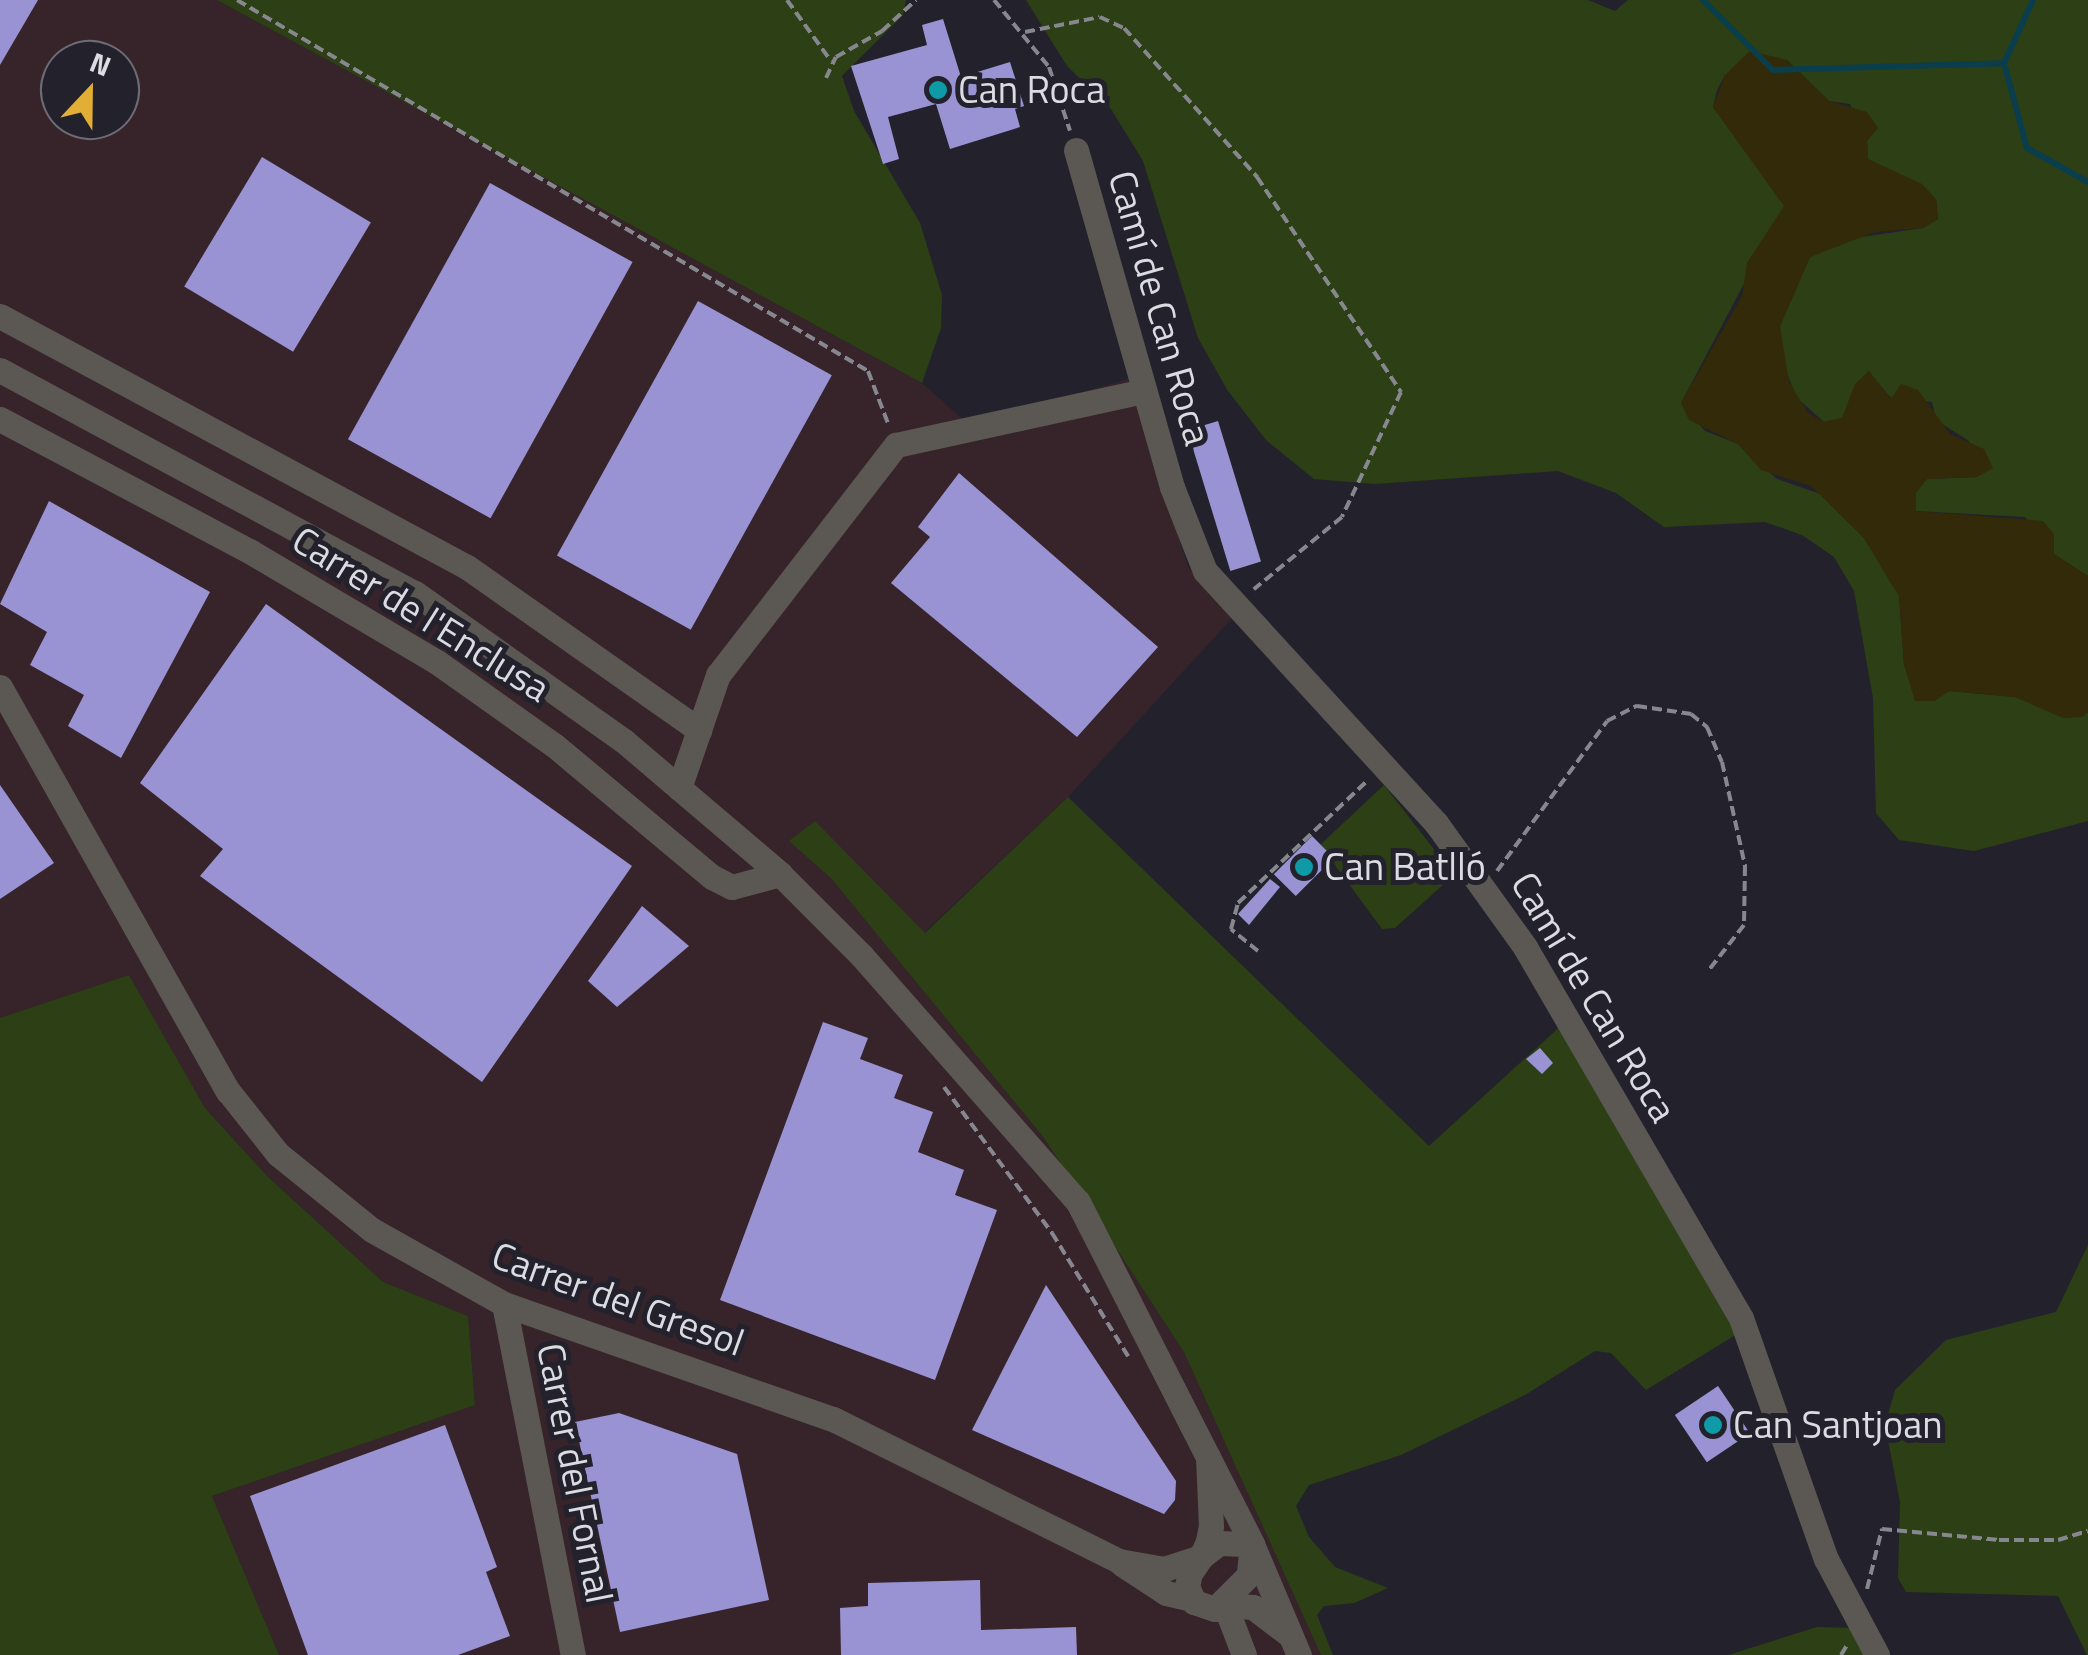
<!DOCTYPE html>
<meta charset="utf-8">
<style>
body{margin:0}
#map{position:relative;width:2088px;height:1655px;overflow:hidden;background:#23222c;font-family:"Titillium Web",sans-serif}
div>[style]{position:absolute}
.industrial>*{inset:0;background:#37242b}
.green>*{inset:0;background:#2d3f15}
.sand>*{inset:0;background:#322a09}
.stream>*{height:6px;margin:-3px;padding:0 3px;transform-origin:3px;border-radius:3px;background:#0b3e4c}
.building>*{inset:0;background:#9a93d3;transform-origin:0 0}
.path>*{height:4px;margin-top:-2px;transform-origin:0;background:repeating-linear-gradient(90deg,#87878f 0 10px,transparent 0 15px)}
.minor>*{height:25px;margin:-12.5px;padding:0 12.5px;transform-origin:12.5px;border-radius:12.5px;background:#5b5853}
.dots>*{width:28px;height:28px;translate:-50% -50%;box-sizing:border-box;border:5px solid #23222c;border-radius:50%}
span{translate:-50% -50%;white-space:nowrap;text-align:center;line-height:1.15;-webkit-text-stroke:10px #23222c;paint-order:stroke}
.poi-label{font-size:38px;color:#dbdbe2}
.left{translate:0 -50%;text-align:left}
.street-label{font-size:38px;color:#dbdbe2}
.north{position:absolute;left:40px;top:40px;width:100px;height:100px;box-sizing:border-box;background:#23222c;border:2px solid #6d6c75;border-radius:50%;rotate:22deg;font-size:28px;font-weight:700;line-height:40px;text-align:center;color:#dbdbe2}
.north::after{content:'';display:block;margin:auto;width:35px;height:45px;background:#e3ae35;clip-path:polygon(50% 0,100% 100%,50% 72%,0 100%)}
</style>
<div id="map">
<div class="industrial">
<div style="clip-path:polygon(evenodd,0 0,217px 0,922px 383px,968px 424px,1129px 379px,1188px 567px,1233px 617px,1068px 797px,897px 958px,1044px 1138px,1184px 1352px,1321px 1655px,279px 1655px,212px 1496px,475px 1405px,468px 1316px,383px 1282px,267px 1176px,205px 1108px,129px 975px,0 1018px,0 0,60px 60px,120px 60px,120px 120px,60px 120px,60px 60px)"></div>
</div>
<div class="green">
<div style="clip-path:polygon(217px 0,906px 0,903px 15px,842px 76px,854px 111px,920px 223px,942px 295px,941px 328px,922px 383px)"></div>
<div style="clip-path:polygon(1026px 0,1588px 0,1615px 11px,1628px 0,2088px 0,2088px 576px,2054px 554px,2025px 517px,1916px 511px,1915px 493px,1927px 479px,1977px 477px,1969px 441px,1936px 420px,1932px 402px,1892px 399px,1868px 371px,1842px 418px,1824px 422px,1797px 398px,1783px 364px,1780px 326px,1810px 257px,1841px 240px,1923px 228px,1938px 219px,1936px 199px,1868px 159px,1867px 141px,1850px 104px,1829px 101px,1787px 60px,1725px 75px,1717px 90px,1713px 107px,1785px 206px,1681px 403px,1705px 431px,1738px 444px,1777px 479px,1826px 496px,1864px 538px,1899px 596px,1904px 665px,1934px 701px,1949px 691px,2015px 697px,2082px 717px,2088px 712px,2088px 821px,1974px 851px,1899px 840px,1876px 813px,1873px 698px,1854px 591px,1834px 557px,1802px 535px,1765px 522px,1664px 527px,1616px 493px,1558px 471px,1375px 484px,1314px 479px,1266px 440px,1228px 391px,1198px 338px,1143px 161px,1111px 109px,1067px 66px)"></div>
<div style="clip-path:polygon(1384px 785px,1454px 875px,1395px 928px,1382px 929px,1320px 845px)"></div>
<div style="clip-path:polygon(1068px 797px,1429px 1146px,1564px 1023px,1737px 1334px,1646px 1390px,1611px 1353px,1595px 1351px,1525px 1395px,1401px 1455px,1309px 1485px,1296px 1506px,1309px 1537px,1335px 1567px,1388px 1588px,1354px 1603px,1324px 1606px,1317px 1615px,1333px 1655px,1321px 1655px,1184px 1352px,1044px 1138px,831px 878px,789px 841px,815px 821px,925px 933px)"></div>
<div style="clip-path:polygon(129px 975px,205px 1108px,267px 1176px,383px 1282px,468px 1316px,475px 1405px,212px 1496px,279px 1655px,0 1655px,0 1018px)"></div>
<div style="clip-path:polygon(2088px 1245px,2088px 1655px,2087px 1655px,2058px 1596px,1906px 1592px,1898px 1578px,1900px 1502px,1885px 1425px,1895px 1390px,1946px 1340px,2056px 1312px)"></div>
<div style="clip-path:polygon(1817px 1627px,1852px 1628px,1870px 1655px,1728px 1655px)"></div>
</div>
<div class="sand">
<div style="clip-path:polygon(1750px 51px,1787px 60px,1829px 101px,1867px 112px,1878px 128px,1867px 141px,1868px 159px,1922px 184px,1936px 199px,1938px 219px,1923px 228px,1875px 232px,1810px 257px,1780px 326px,1789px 382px,1808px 413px,1824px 422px,1842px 418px,1855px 384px,1869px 371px,1891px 399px,1901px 384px,1918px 390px,1950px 434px,1984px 449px,1993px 468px,1977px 477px,1927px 479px,1916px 493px,1916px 511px,2043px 521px,2054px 534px,2054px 554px,2088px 576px,2088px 712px,2082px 717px,2063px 718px,2015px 697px,1949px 691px,1934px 701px,1915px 701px,1904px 665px,1899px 596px,1864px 538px,1811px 486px,1761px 470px,1738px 444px,1689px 420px,1681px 403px,1742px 296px,1747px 263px,1784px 206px,1713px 107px,1725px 75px)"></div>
</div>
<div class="stream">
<div style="left:1703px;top:0;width:99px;rotate:45deg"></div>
<div style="left:1773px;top:70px;width:231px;rotate:-1.7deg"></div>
<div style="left:2033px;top:0;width:69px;rotate:114.7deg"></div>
<div style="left:2004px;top:63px;width:88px;rotate:74.9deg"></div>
<div style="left:2027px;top:148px;width:70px;rotate:29.1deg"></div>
</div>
<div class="building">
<div style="clip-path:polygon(0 0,38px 0,0 65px)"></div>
<div style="clip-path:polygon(943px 19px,961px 77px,1010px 62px,1024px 106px,1015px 109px,1020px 127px,950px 149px,936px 104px,888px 117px,899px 159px,883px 164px,851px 66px,927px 45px,922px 25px)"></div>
<div style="left:262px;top:157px;width:127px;height:151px;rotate:31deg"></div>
<div style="left:490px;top:183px;width:163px;height:293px;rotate:29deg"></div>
<div style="left:698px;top:301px;width:153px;height:291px;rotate:29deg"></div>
<div style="left:1218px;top:421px;width:147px;height:32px;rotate:73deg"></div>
<div style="clip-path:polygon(959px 473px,1158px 647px,1077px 737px,891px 583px,930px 537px,918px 527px)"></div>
<div style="clip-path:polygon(49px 501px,210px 592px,121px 758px,68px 726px,84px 695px,30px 665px,47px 632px,0 604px)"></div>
<div style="clip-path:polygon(266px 604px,632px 866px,482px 1082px,200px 876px,223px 849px,140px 783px)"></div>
<div style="clip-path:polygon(0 785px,54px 863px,0 899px)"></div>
<div style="left:1312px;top:836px;width:31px;height:54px;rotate:45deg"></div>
<div style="clip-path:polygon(1270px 879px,1280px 887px,1249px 925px,1238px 914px)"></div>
<div style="clip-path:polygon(642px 906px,689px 946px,617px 1007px,588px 981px)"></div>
<div style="clip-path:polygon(823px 1022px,868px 1038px,860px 1059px,903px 1075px,894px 1098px,933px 1112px,918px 1152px,964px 1170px,955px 1195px,997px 1210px,935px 1380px,720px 1300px)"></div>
<div style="clip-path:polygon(1540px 1048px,1553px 1063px,1542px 1074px,1526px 1059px)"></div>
<div style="clip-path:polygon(1046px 1285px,1176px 1481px,1175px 1500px,1164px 1514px,972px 1430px)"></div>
<div style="left:1718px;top:1386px;width:57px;height:52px;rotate:56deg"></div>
<div style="clip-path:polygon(619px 1413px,737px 1454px,769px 1600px,620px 1632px,575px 1422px)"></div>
<div style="clip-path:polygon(445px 1425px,497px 1567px,486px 1572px,510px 1636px,458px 1655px,308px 1655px,250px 1496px)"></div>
<div style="clip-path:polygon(980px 1580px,981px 1630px,1076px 1627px,1077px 1655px,841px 1655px,840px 1608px,868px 1606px,868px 1583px)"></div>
</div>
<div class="path">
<div style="left:237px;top:0;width:732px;rotate:30.45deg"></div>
<div style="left:868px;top:371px;width:59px;rotate:69.1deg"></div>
<div style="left:787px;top:0;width:75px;rotate:54.2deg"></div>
<div style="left:994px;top:0;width:87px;rotate:50.6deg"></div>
<div style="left:1049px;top:67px;width:67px;rotate:71.8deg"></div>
<div style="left:1025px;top:32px;width:76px;rotate:-11.3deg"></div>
<div style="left:1100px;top:17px;width:26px;rotate:25deg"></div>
<div style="left:1124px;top:28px;width:200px;rotate:48.2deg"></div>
<div style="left:1257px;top:177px;width:259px;rotate:56.2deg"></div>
<div style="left:1401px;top:392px;width:138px;rotate:115.3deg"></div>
<div style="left:1342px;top:517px;width:114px;rotate:140.7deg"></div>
<div style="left:826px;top:78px;width:23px;rotate:-65deg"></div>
<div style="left:836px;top:57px;width:53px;rotate:-29.5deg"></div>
<div style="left:882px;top:31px;width:46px;rotate:-42.4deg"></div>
<div style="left:1497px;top:871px;width:186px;rotate:-53.7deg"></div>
<div style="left:1607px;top:721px;width:34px;rotate:-27deg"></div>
<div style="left:1637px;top:706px;width:55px;rotate:8.4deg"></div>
<div style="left:1691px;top:714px;width:21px;rotate:39deg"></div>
<div style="left:1707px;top:727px;width:38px;rotate:67deg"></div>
<div style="left:1722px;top:762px;width:107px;rotate:77.5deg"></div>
<div style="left:1745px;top:866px;width:59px;rotate:91deg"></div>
<div style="left:1744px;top:925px;width:58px;rotate:128deg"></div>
<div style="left:1258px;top:951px;width:35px;rotate:-141deg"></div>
<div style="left:1231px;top:929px;width:27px;rotate:-75deg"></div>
<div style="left:1238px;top:903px;width:179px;rotate:-43.4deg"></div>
<div style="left:944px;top:1087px;width:182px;rotate:53.5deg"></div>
<div style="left:1052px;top:1233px;width:145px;rotate:58.3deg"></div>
<div style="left:1867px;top:1589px;width:62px;rotate:-76deg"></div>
<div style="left:1882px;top:1529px;width:118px;rotate:5.4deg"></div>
<div style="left:1999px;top:1540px;width:59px"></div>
<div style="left:2058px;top:1540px;width:31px;rotate:-17deg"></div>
<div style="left:1841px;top:1655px;width:12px;rotate:-59deg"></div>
</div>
<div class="minor">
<div style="left:1076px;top:150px;width:350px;rotate:74.1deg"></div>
<div style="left:1172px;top:487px;width:90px;rotate:68.6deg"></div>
<div style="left:1205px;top:571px;width:342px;rotate:47.5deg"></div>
<div style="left:1436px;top:823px;width:153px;rotate:54.3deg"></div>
<div style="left:1525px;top:947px;width:429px;rotate:59.8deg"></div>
<div style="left:1741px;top:1318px;width:256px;rotate:70.6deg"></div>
<div style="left:1826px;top:1559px;width:109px;rotate:62deg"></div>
<div style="left:0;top:316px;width:530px;rotate:28.26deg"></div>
<div style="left:467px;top:567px;width:284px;rotate:35.1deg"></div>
<div style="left:0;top:370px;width:471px;rotate:28.3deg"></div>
<div style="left:415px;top:593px;width:256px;rotate:35.3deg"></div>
<div style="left:624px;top:741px;width:205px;rotate:40.4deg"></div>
<div style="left:780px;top:874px;width:115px;rotate:45deg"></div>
<div style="left:861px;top:955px;width:329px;rotate:48.7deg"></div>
<div style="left:1078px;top:1202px;width:384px;rotate:63deg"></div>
<div style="left:1252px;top:1544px;width:121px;rotate:67.1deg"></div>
<div style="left:0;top:419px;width:284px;rotate:27.9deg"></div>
<div style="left:251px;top:552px;width:216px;rotate:30.6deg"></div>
<div style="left:437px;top:662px;width:143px;rotate:35.4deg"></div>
<div style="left:554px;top:745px;width:206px;rotate:39.9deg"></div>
<div style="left:712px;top:877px;width:22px;rotate:27deg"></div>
<div style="left:732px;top:887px;width:50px;rotate:-15.2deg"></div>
<div style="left:0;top:687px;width:464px;rotate:60.6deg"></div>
<div style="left:228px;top:1091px;width:80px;rotate:51.6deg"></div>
<div style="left:278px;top:1154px;width:121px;rotate:39deg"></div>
<div style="left:372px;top:1230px;width:151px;rotate:29.3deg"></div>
<div style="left:504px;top:1304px;width:349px;rotate:19.3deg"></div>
<div style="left:833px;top:1419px;width:319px;rotate:26.4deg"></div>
<div style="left:1119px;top:1561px;width:46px;rotate:10.1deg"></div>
<div style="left:1164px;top:1569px;width:39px;rotate:-18deg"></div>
<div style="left:1201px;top:1557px;width:23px;rotate:-38deg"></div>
<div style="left:1219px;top:1543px;width:33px;rotate:2deg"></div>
<div style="left:1252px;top:1544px;width:31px;rotate:96deg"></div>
<div style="left:1249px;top:1575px;width:48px;rotate:135deg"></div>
<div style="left:1215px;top:1609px;width:22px;rotate:-162deg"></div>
<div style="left:1194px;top:1602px;width:17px;rotate:-114deg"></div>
<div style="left:1187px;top:1586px;width:13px;rotate:-77deg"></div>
<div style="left:1190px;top:1573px;width:19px;rotate:-55deg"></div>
<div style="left:1201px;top:1557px;width:17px;rotate:-66deg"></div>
<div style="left:1208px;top:1541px;width:15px;rotate:-79deg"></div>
<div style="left:1211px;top:1526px;width:69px;rotate:-92.5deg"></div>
<div style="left:679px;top:788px;width:120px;rotate:-71deg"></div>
<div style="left:718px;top:675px;width:291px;rotate:-52.3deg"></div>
<div style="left:896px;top:445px;width:253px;rotate:-12.3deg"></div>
<div style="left:504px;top:1304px;width:358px;rotate:78.9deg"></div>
<div style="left:1122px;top:1564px;width:53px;rotate:33.4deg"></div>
<div style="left:1166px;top:1593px;width:27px;rotate:13deg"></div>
<div style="left:1244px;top:1655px;width:53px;rotate:-110.8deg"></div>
<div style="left:1225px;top:1605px;width:28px;rotate:4deg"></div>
<div style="left:1253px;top:1607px;width:43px;rotate:37.4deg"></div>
</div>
<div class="dots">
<div style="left:938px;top:90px;background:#0f9aa8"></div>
<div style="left:1304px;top:867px;background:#0f9aa8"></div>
<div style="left:1713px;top:1425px;background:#0f9aa8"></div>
</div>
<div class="poi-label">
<span class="left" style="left:958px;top:90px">Can Roca</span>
<span class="left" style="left:1324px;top:867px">Can Batlló</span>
<span class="left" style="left:1733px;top:1425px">Can Santjoan</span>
</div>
<div class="street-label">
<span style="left:1160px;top:308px;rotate:74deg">Camí de Can Roca</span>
<span style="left:421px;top:614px;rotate:32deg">Carrer de l'Enclusa</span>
<span style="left:1594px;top:997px;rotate:59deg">Camí de Can Roca</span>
<span style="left:618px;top:1299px;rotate:20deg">Carrer del Gresol</span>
<span style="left:575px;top:1473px;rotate:79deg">Carrer del Fornal</span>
</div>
<div class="north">N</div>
</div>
